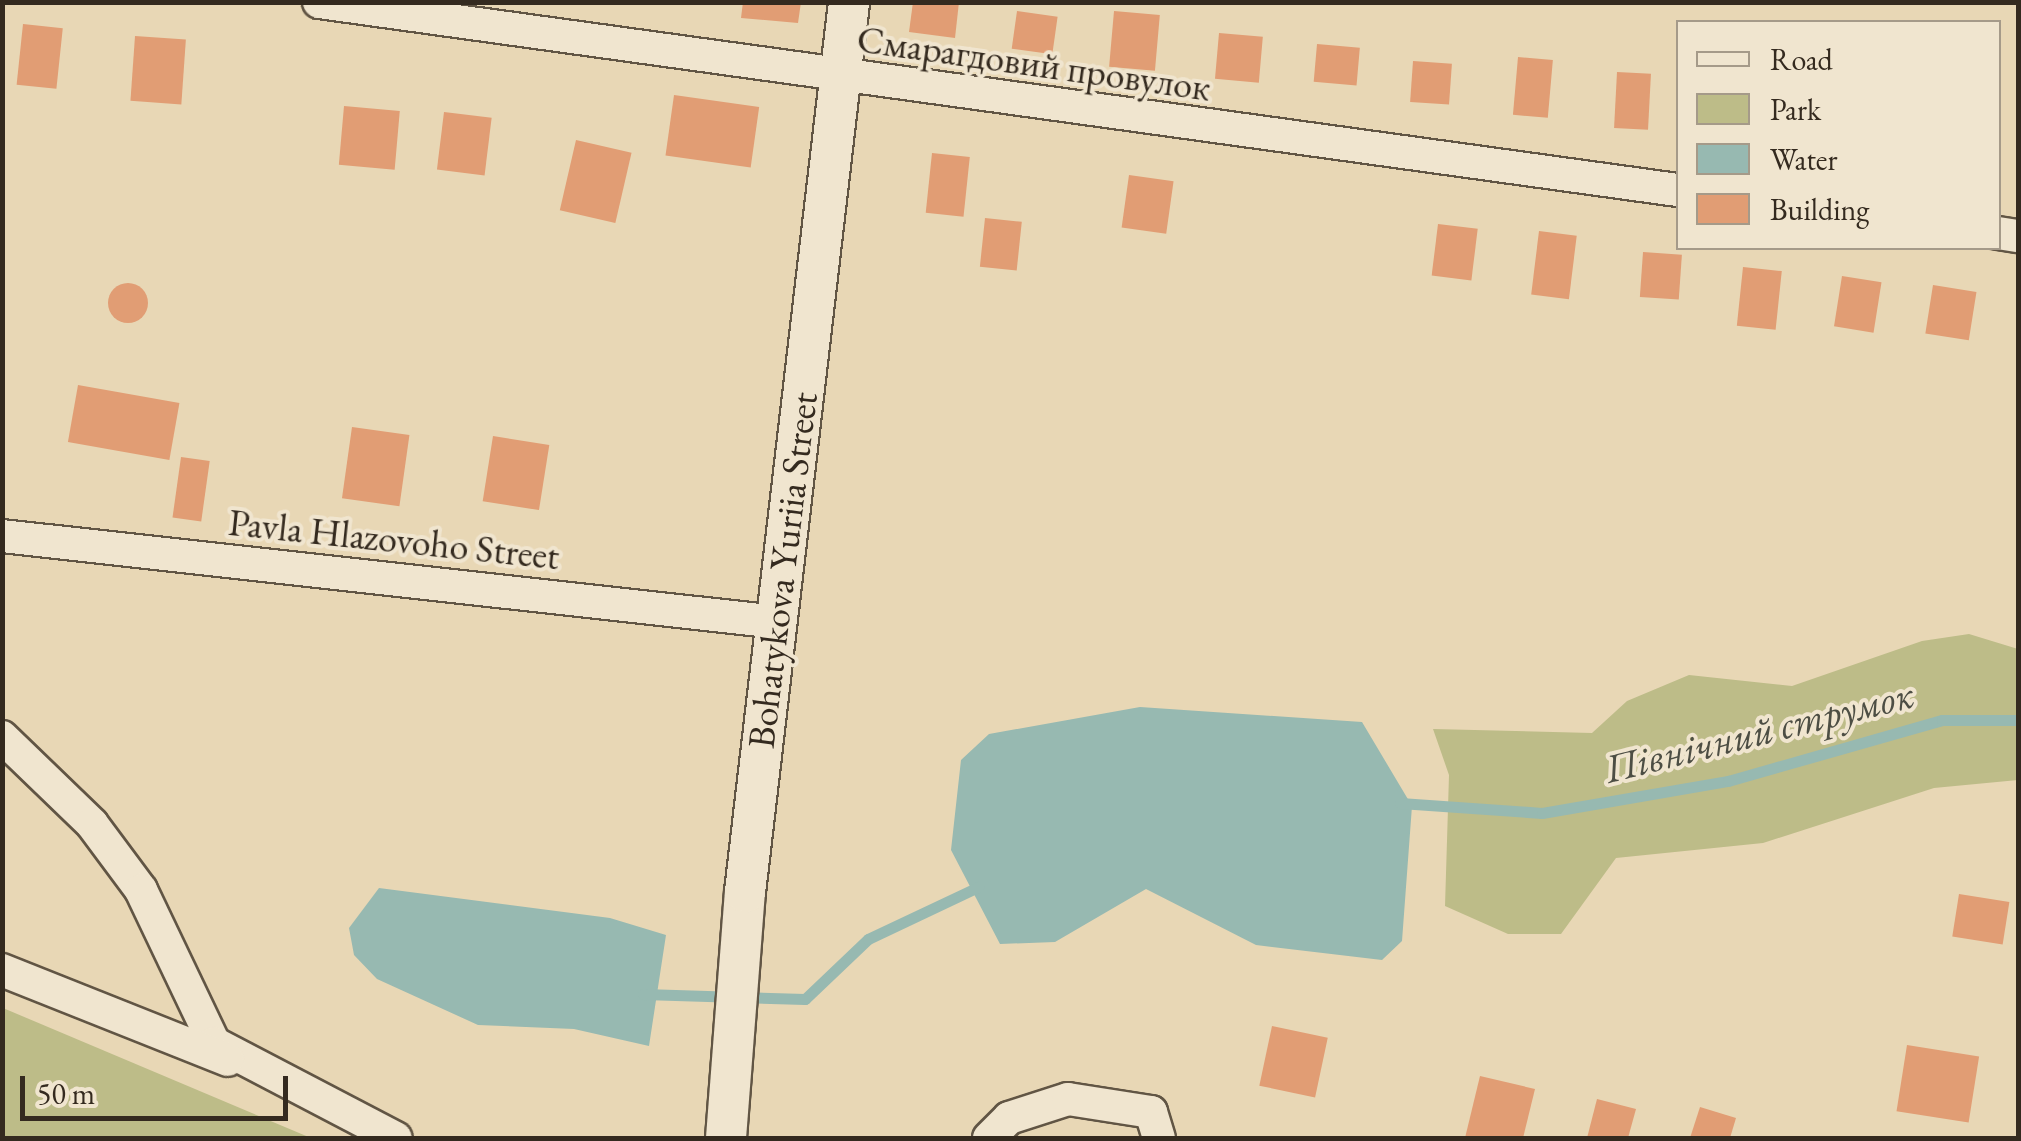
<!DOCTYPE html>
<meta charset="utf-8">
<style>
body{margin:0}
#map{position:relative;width:2021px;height:1141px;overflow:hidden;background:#e8d7b5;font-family:"EB Garamond",serif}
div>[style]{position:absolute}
.green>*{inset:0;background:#bdbc88}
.water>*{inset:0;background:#97b9b1}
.stream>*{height:11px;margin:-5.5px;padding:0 5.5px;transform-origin:5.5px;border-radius:5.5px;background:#97b9b1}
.building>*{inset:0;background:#e19d74;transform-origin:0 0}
.round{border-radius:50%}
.roads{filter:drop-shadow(2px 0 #615544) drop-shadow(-2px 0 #615544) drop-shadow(0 2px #615544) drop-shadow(0 -2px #615544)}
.minor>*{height:32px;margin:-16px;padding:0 16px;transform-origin:16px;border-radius:16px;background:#f0e5cf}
.tertiary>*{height:40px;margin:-20px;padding:0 20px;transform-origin:20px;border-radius:20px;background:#f0e5cf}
span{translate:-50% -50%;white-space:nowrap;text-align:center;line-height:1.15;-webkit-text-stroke:8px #f0e5cf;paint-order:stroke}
.street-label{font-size:38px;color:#342a1f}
.water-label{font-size:40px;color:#4d4e44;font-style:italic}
.frame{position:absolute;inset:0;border:5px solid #342a1f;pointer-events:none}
.legend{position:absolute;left:1676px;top:20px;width:325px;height:230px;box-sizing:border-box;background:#f0e5cf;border:2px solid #a59a89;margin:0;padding:12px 18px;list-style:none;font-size:30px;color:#342a1f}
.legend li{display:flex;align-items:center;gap:20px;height:50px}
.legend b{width:50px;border:2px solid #a59a89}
.scale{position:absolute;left:20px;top:1076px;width:268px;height:45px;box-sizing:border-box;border:5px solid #342a1f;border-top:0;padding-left:12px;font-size:30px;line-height:35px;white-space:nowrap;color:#342a1f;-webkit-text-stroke:8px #f0e5cf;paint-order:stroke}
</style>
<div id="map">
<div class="green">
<div style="clip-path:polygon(1969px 634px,2018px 649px,2018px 780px,1934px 788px,1763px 843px,1616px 858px,1561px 934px,1508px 934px,1445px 906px,1449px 775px,1433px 729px,1592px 733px,1627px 701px,1689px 675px,1792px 686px,1922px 641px)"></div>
<div style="clip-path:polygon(2px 1008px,3px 1008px,311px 1138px,3px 1138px)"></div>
</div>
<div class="water">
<div style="clip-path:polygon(1140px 707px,1362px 722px,1412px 806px,1402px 941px,1382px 960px,1256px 945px,1146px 889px,1055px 942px,1000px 944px,951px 850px,961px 760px,989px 734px)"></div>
<div style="clip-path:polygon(379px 888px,610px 918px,666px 935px,649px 1046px,574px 1029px,478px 1025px,377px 979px,354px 955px,349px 928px)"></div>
</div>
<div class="stream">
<div style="left:1400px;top:803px;width:142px;rotate:4deg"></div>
<div style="left:1542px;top:813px;width:189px;rotate:-9.8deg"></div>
<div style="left:1728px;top:781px;width:223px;rotate:-15.9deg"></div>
<div style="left:1942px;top:720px;width:76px"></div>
<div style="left:643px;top:994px;width:162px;rotate:1.8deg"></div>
<div style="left:805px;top:999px;width:87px;rotate:-43.6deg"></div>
<div style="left:868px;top:939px;width:122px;rotate:-25.3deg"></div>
</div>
<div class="building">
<div style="clip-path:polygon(743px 2px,801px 2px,798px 23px,741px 18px)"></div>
<div style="clip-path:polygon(913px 2px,959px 2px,955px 38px,909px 32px)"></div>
<div style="left:1017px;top:11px;width:41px;height:38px;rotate:8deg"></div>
<div style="left:1114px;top:11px;width:46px;height:56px;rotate:5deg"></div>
<div style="left:23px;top:24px;width:40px;height:61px;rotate:6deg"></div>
<div style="left:1219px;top:33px;width:44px;height:46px;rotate:5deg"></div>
<div style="left:135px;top:36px;width:51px;height:65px;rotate:4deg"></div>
<div style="left:1317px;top:44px;width:43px;height:38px;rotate:5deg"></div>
<div style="left:1518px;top:57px;width:35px;height:58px;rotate:5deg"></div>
<div style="left:1413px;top:61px;width:39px;height:41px;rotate:4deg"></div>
<div style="left:1617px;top:72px;width:34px;height:56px;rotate:3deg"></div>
<div style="left:674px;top:95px;width:86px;height:61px;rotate:8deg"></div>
<div style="left:344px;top:106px;width:56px;height:59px;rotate:5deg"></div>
<div style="left:444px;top:112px;width:48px;height:58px;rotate:7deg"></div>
<div style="left:576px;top:140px;width:57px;height:72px;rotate:13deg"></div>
<div style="left:932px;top:153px;width:38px;height:60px;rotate:6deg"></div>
<div style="left:1129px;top:175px;width:45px;height:53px;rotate:8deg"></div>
<div style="left:985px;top:218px;width:37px;height:49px;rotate:6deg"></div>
<div style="left:1438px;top:224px;width:40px;height:52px;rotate:7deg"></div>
<div style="left:1539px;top:231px;width:38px;height:64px;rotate:7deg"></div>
<div style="left:1643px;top:252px;width:39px;height:45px;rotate:4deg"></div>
<div style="left:1743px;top:267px;width:39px;height:59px;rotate:6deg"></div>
<div style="left:1842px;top:276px;width:40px;height:51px;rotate:9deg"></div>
<div class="round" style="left:108px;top:283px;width:40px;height:40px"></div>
<div style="left:1933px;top:285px;width:44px;height:49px;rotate:9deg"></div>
<div style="left:78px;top:385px;width:103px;height:58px;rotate:10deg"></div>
<div style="left:352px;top:427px;width:58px;height:72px;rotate:8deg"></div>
<div style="left:493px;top:436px;width:57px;height:66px;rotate:9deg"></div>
<div style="left:181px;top:457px;width:29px;height:61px;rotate:8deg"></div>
<div style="left:1959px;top:894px;width:51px;height:43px;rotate:9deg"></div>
<div style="left:1272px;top:1026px;width:57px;height:61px;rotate:12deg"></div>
<div style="left:1907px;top:1045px;width:73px;height:67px;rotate:9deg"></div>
<div style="clip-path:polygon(1480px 1076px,1535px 1089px,1523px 1138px,1465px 1138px)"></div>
<div style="clip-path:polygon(1597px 1099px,1636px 1109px,1628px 1138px,1587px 1138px)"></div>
<div style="clip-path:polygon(1700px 1107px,1736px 1118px,1730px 1138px,1690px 1138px)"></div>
</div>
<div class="roads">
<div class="minor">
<div style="left:319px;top:2px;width:1372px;rotate:7.88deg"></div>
<div style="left:1998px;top:233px;width:20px;rotate:9deg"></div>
<div style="left:2px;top:536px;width:780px;rotate:6.33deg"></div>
<div style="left:2px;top:737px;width:125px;rotate:44deg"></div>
<div style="left:92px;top:824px;width:82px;rotate:53.4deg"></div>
<div style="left:141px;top:890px;width:170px;rotate:64.5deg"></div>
<div style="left:214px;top:1043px;width:205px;rotate:27.6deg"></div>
<div style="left:2px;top:970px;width:243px;rotate:21.7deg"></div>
<div style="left:989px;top:1138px;width:28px;rotate:-45deg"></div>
<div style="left:1009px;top:1118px;width:62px;rotate:-17.9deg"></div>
<div style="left:1068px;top:1099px;width:84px;rotate:8.9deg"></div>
<div style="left:1151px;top:1112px;width:27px;rotate:73deg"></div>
</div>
<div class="tertiary">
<div style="left:726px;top:1138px;width:247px;rotate:-85.6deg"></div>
<div style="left:745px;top:892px;width:896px;rotate:-83.33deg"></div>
</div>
</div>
<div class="street-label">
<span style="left:1034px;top:63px;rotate:8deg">Смарагдовий провулок</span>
<span style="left:394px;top:539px;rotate:6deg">Pavla Hlazovoho Street</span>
<span style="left:782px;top:570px;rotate:-83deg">Bohatykova Yuriia Street</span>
</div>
<div class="water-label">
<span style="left:1759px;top:731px;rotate:-14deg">Північний струмок</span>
</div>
<div class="frame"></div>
<ul class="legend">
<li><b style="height:12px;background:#f0e5cf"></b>Road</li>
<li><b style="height:28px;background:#bdbc88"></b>Park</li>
<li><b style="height:28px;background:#97b9b1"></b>Water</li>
<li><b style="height:28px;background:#e19d74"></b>Building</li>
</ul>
<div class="scale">50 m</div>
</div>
